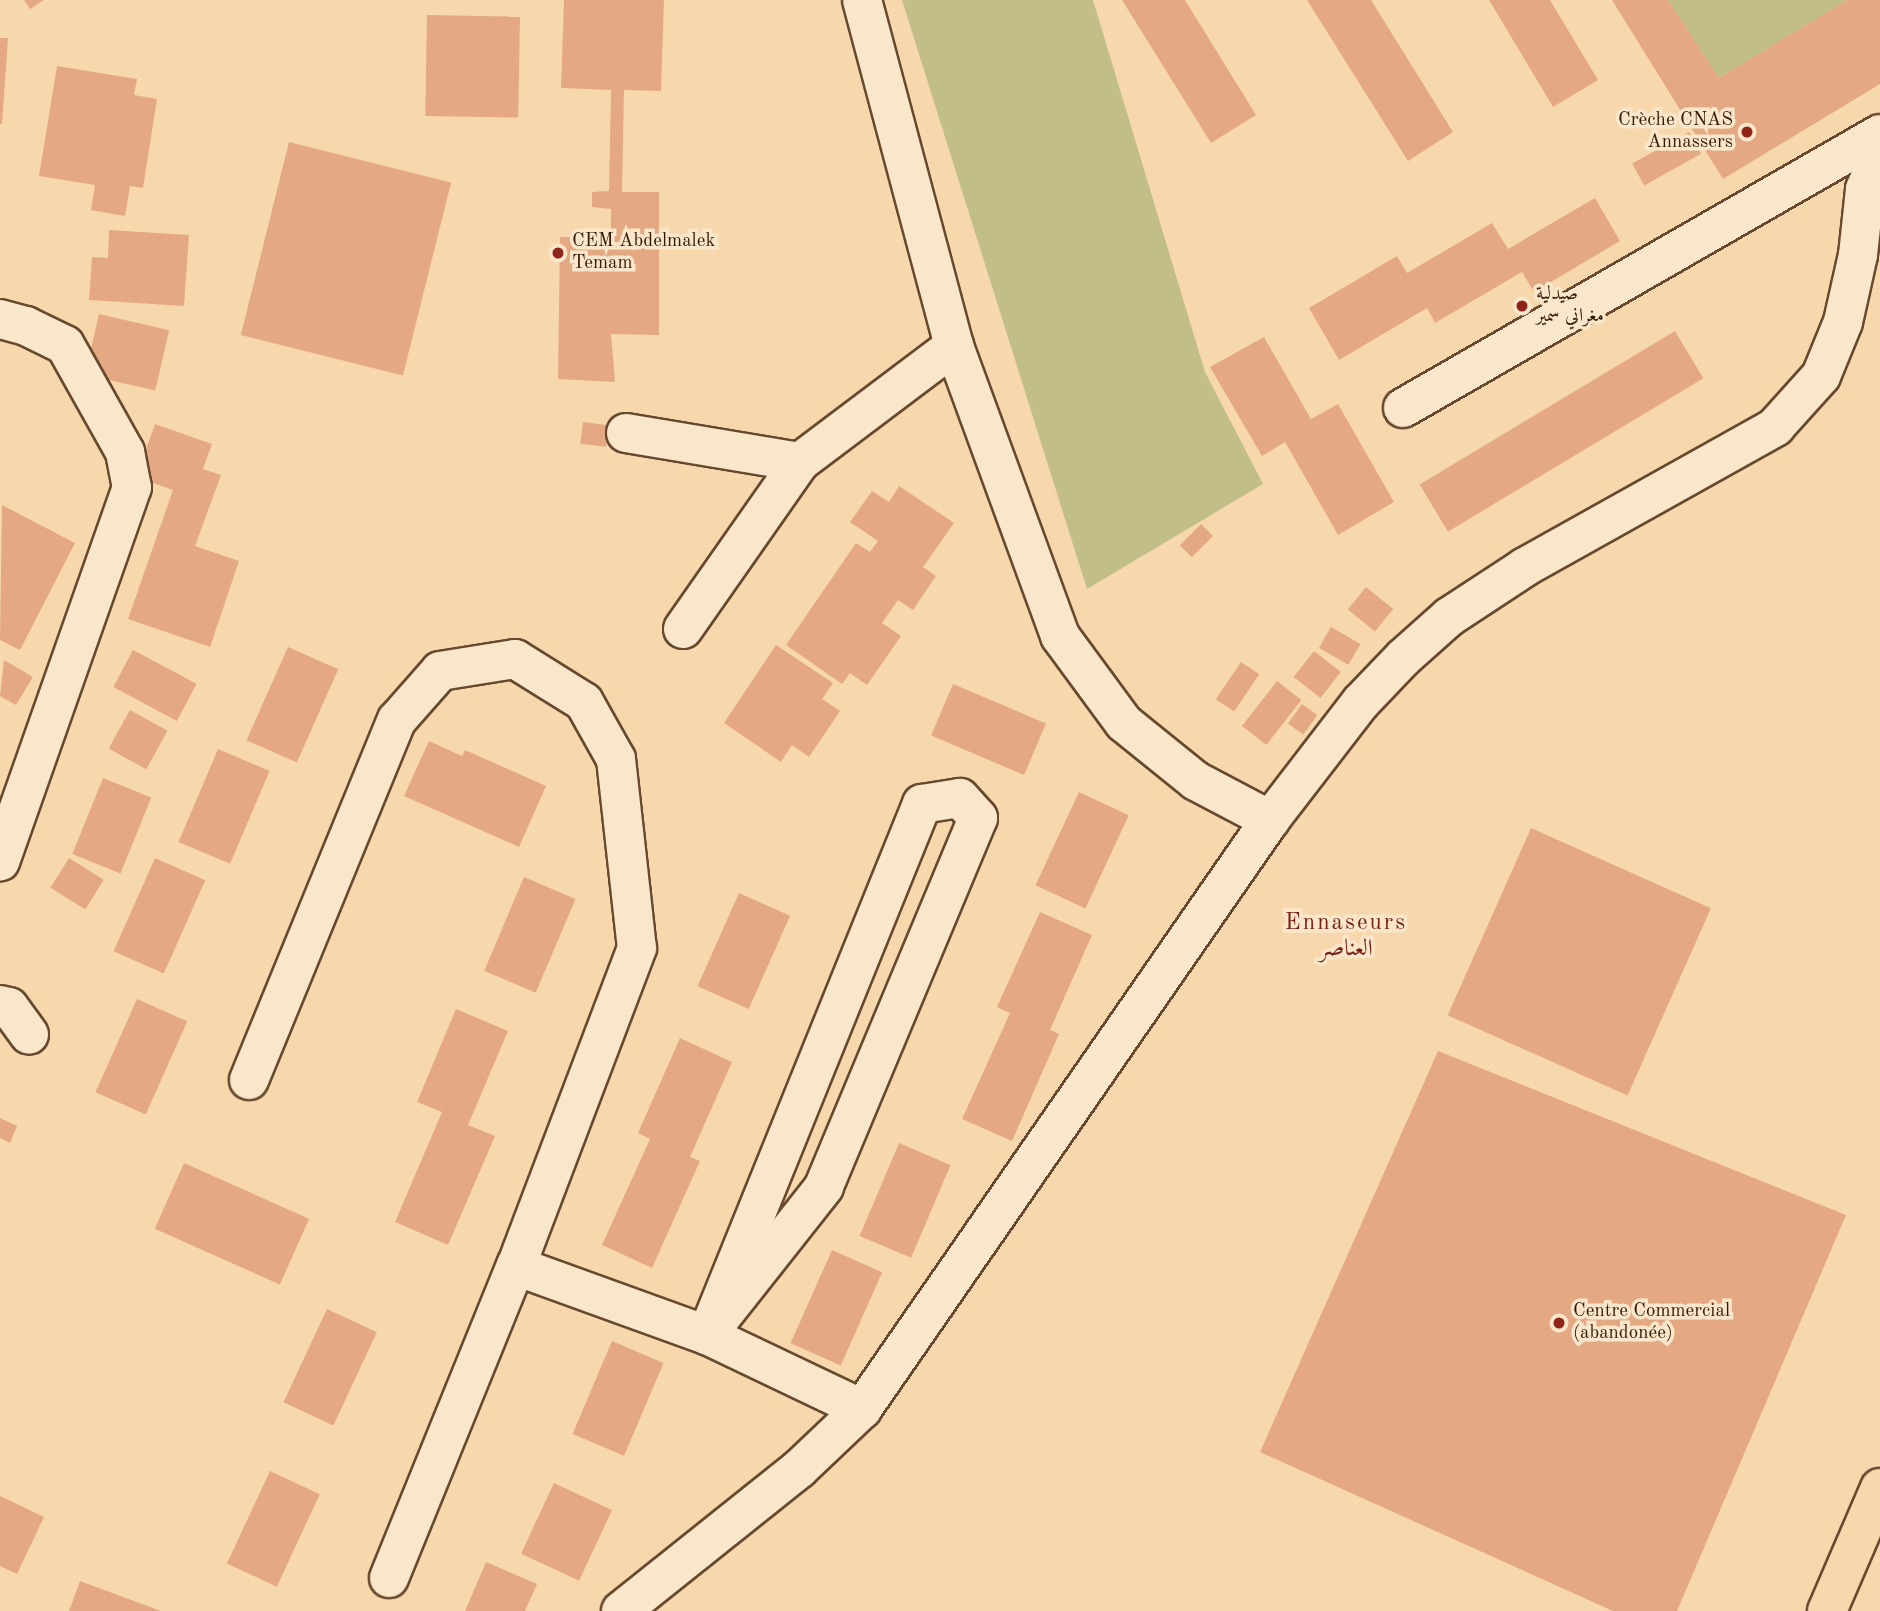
<!DOCTYPE html>
<meta charset="utf-8">
<style>
body{margin:0}
#map{position:relative;width:1880px;height:1611px;overflow:hidden;background:#f7d8ad;font-family:"Old Standard TT",Amiri,serif}
div>[style]{position:absolute}
.green>*{inset:0;background:#c1be87}
.building>*{inset:0;background:#e4a983;transform-origin:0 0}
.roads{filter:drop-shadow(2px 0 #66492e) drop-shadow(-2px 0 #66492e) drop-shadow(0 2px #66492e) drop-shadow(0 -2px #66492e)}
.minor>*{height:38px;margin:-19px;padding:0 19px;transform-origin:19px;border-radius:19px;background:#fae6ca}
.major>*{height:38px;margin:-19px;padding:0 19px;transform-origin:19px;border-radius:19px;background:#f7d8ad}
.dots>*{width:19px;height:19px;translate:-50% -50%;box-sizing:border-box;border:4px solid #fae6ca;border-radius:50%}
span{translate:-50% -50%;white-space:nowrap;text-align:center;line-height:1.15;-webkit-text-stroke:7px #fae6ca;paint-order:stroke}
.poi-label{font-size:19px;color:#351904}
.right{translate:-100% -50%;text-align:right}
.left{translate:0 -50%;text-align:left}
.quarter-label{font-size:23px;color:#7a1f14;letter-spacing:2px}
</style>
<div id="map">
<div class="green">
<div style="clip-path:polygon(902px 0,1093px 0,1205px 372px,1263px 484px,1087px 589px)"></div>
<div style="clip-path:polygon(1668px 0,1846px 0,1846px 1px,1719px 78px)"></div>
</div>
<div class="building">
<div style="clip-path:polygon(24px 0,44px 0,30px 9px)"></div>
<div style="clip-path:polygon(564px 0,664px 0,661px 91px,624px 90px,622px 192px,659px 192px,659px 335px,611px 334px,615px 382px,558px 379px,560px 237px,611px 237px,611px 209px,592px 207px,592px 192px,609px 191px,611px 90px,561px 88px)"></div>
<div style="clip-path:polygon(1122px 0,1185px 0,1256px 115px,1211px 143px)"></div>
<div style="clip-path:polygon(1307px 0,1371px 0,1453px 132px,1408px 161px)"></div>
<div style="clip-path:polygon(1489px 0,1550px 0,1598px 80px,1553px 107px)"></div>
<div style="clip-path:polygon(1612px 0,1668px 0,1719px 78px,1847px 0,1880px 0,1880px 84px,1723px 179px)"></div>
<div style="left:427px;top:15px;width:93px;height:101px;rotate:1deg"></div>
<div style="clip-path:polygon(0 38px,8px 38px,2px 124px,0 124px)"></div>
<div style="clip-path:polygon(57px 66px,137px 79px,134px 95px,157px 99px,143px 188px,130px 186px,125px 216px,91px 210px,95px 185px,39px 176px)"></div>
<div style="left:1689px;top:132px;width:25px;height:65px;rotate:61deg"></div>
<div style="left:289px;top:142px;width:167px;height:199px;rotate:14deg"></div>
<div style="clip-path:polygon(1595px 198px,1620px 241px,1534px 292px,1522px 272px,1435px 323px,1427px 308px,1339px 360px,1309px 308px,1397px 256px,1407px 273px,1492px 223px,1508px 249px)"></div>
<div style="clip-path:polygon(109px 230px,189px 235px,184px 306px,89px 300px,92px 257px,108px 258px)"></div>
<div style="left:99px;top:314px;width:72px;height:62px;rotate:13deg"></div>
<div style="left:1675px;top:331px;width:55px;height:298px;rotate:59deg"></div>
<div style="clip-path:polygon(1264px 337px,1311px 419px,1338px 404px,1394px 502px,1338px 535px,1285px 442px,1262px 456px,1210px 367px)"></div>
<div style="left:583px;top:422px;width:26px;height:22px;rotate:7deg"></div>
<div style="clip-path:polygon(155px 424px,212px 444px,203px 469px,221px 475px,195px 546px,239px 561px,210px 647px,128px 619px,173px 490px,136px 477px)"></div>
<div style="clip-path:polygon(899px 486px,954px 523px,923px 567px,936px 576px,913px 610px,898px 600px,882px 623px,901px 636px,867px 685px,850px 673px,842px 684px,786px 645px,856px 543px,870px 552px,878px 541px,850px 522px,872px 491px,889px 502px)"></div>
<div style="clip-path:polygon(2px 505px,75px 543px,20px 650px,0 640px)"></div>
<div style="left:1201px;top:524px;width:17px;height:30px;rotate:45deg"></div>
<div style="left:1366px;top:587px;width:35px;height:29px;rotate:39deg"></div>
<div style="left:1331px;top:627px;width:34px;height:24px;rotate:30deg"></div>
<div style="clip-path:polygon(776px 645px,833px 683px,822px 699px,840px 711px,809px 757px,792px 745px,781px 762px,724px 723px)"></div>
<div style="left:288px;top:647px;width:55px;height:102px;rotate:24deg"></div>
<div style="left:133px;top:650px;width:72px;height:42px;rotate:28deg"></div>
<div style="left:1314px;top:651px;width:34px;height:33px;rotate:38deg"></div>
<div style="clip-path:polygon(4px 660px,33px 677px,16px 705px,0 696px)"></div>
<div style="left:1241px;top:662px;width:22px;height:45px;rotate:34deg"></div>
<div style="left:1277px;top:681px;width:31px;height:57px;rotate:38deg"></div>
<div style="left:953px;top:684px;width:101px;height:56px;rotate:23deg"></div>
<div style="left:1302px;top:704px;width:19px;height:24px;rotate:36deg"></div>
<div style="left:130px;top:710px;width:43px;height:44px;rotate:29deg"></div>
<div style="clip-path:polygon(429px 741px,462px 756px,465px 750px,546px 786px,519px 847px,404px 796px)"></div>
<div style="left:218px;top:749px;width:56px;height:101px;rotate:23deg"></div>
<div style="left:103px;top:778px;width:52px;height:82px;rotate:22deg"></div>
<div style="left:1079px;top:792px;width:55px;height:103px;rotate:25deg"></div>
<div style="left:1531px;top:828px;width:197px;height:205px;rotate:24deg"></div>
<div style="left:69px;top:858px;width:41px;height:35px;rotate:32deg"></div>
<div style="left:155px;top:858px;width:55px;height:102px;rotate:24deg"></div>
<div style="left:524px;top:877px;width:56px;height:102px;rotate:23deg"></div>
<div style="left:739px;top:893px;width:56px;height:102px;rotate:24deg"></div>
<div style="clip-path:polygon(1040px 912px,1092px 935px,1050px 1030px,1059px 1034px,1012px 1141px,962px 1119px,1010px 1013px,997px 1007px)"></div>
<div style="left:137px;top:999px;width:55px;height:102px;rotate:24deg"></div>
<div style="clip-path:polygon(456px 1009px,508px 1031px,468px 1125px,495px 1136px,448px 1245px,395px 1222px,442px 1112px,417px 1102px)"></div>
<div style="clip-path:polygon(680px 1038px,732px 1062px,690px 1157px,700px 1161px,652px 1268px,602px 1245px,650px 1139px,638px 1133px)"></div>
<div style="clip-path:polygon(1438px 1051px,1846px 1215px,1677px 1611px,1613px 1611px,1260px 1452px)"></div>
<div style="clip-path:polygon(0 1118px,17px 1126px,10px 1143px,0 1138px)"></div>
<div style="left:899px;top:1143px;width:56px;height:101px;rotate:23deg"></div>
<div style="left:184px;top:1163px;width:137px;height:72px;rotate:24deg"></div>
<div style="left:832px;top:1250px;width:55px;height:102px;rotate:24deg"></div>
<div style="left:327px;top:1309px;width:55px;height:103px;rotate:25deg"></div>
<div style="left:612px;top:1341px;width:56px;height:101px;rotate:23deg"></div>
<div style="left:270px;top:1471px;width:55px;height:102px;rotate:25deg"></div>
<div style="left:554px;top:1483px;width:64px;height:78px;rotate:25deg"></div>
<div style="clip-path:polygon(0 1496px,44px 1517px,17px 1574px,0 1566px)"></div>
<div style="clip-path:polygon(486px 1562px,537px 1584px,525px 1611px,465px 1611px)"></div>
<div style="clip-path:polygon(80px 1581px,161px 1611px,69px 1611px)"></div>
</div>
<div class="roads">
<div class="minor">
<div style="left:862px;top:0;width:358px;rotate:75.1deg"></div>
<div style="left:954px;top:346px;width:309px;rotate:69.9deg"></div>
<div style="left:1060px;top:636px;width:108px;rotate:53.7deg"></div>
<div style="left:1124px;top:723px;width:92px;rotate:38.9deg"></div>
<div style="left:1196px;top:781px;width:84px;rotate:27.8deg"></div>
<div style="left:0;top:319px;width:27px;rotate:15deg"></div>
<div style="left:26px;top:326px;width:43px;rotate:26deg"></div>
<div style="left:65px;top:345px;width:123px;rotate:60.7deg"></div>
<div style="left:125px;top:452px;width:36px;rotate:79deg"></div>
<div style="left:132px;top:487px;width:397px;rotate:109.4deg"></div>
<div style="left:1403px;top:408px;width:550px;rotate:-29.87deg"></div>
<div style="left:626px;top:433px;width:176px;rotate:9.5deg"></div>
<div style="left:683px;top:629px;width:204px;rotate:-55deg"></div>
<div style="left:800px;top:462px;width:193px;rotate:-37deg"></div>
<div style="left:960px;top:798px;width:27px;rotate:48deg"></div>
<div style="left:978px;top:818px;width:400px;rotate:112.7deg"></div>
<div style="left:824px;top:1187px;width:189px;rotate:128.3deg"></div>
<div style="left:707px;top:1335px;width:573px;rotate:-67.96deg"></div>
<div style="left:922px;top:804px;width:38px;rotate:-9deg"></div>
<div style="left:0;top:1005px;width:9px;rotate:13deg"></div>
<div style="left:9px;top:1007px;width:34px;rotate:54deg"></div>
<div style="left:249px;top:1080px;width:389px;rotate:-67.7deg"></div>
<div style="left:397px;top:720px;width:65px;rotate:-48.7deg"></div>
<div style="left:440px;top:671px;width:76px;rotate:-9.1deg"></div>
<div style="left:515px;top:659px;width:81px;rotate:31.9deg"></div>
<div style="left:584px;top:702px;width:65px;rotate:60.7deg"></div>
<div style="left:616px;top:759px;width:190px;rotate:83.7deg"></div>
<div style="left:637px;top:948px;width:340px;rotate:110.8deg"></div>
<div style="left:389px;top:1578px;width:337px;rotate:-67.9deg"></div>
<div style="left:516px;top:1266px;width:203px;rotate:19.9deg"></div>
<div style="left:707px;top:1335px;width:172px;rotate:25.5deg"></div>
<div style="left:621px;top:1611px;width:228px;rotate:-38.6deg"></div>
<div style="left:799px;top:1469px;width:87px;rotate:-43.6deg"></div>
<div style="left:862px;top:1409px;width:717px;rotate:-55.29deg"></div>
<div style="left:1270px;top:820px;width:149px;rotate:-52.4deg"></div>
<div style="left:1361px;top:702px;width:61px;rotate:-46.3deg"></div>
<div style="left:1403px;top:658px;width:62px;rotate:-41.7deg"></div>
<div style="left:1449px;top:617px;width:91px;rotate:-33.3deg"></div>
<div style="left:1525px;top:567px;width:287px;rotate:-29.2deg"></div>
<div style="left:1775px;top:427px;width:69px;rotate:-48deg"></div>
<div style="left:1821px;top:376px;width:58px;rotate:-67.8deg"></div>
<div style="left:1843px;top:322px;width:69px;rotate:-77.4deg"></div>
<div style="left:1858px;top:255px;width:66px;rotate:-83.9deg"></div>
<div style="left:1865px;top:189px;width:36px;rotate:-66deg"></div>
</div>
<div class="major">
<div style="left:1827px;top:1611px;width:134px;rotate:-66.7deg"></div>
</div>
</div>
<div class="dots">
<div style="left:1747px;top:132px;background:#8f2418"></div>
<div style="left:558px;top:253px;background:#8f2418"></div>
<div style="left:1522px;top:306px;background:#8f2418"></div>
<div style="left:1559px;top:1323px;background:#8f2418"></div>
</div>
<div class="poi-label">
<span class="right" style="left:1733px;top:132px">Crèche CNAS<br>Annassers</span>
<span class="left" style="left:572px;top:253px">CEM Abdelmalek<br>Temam</span>
<span class="left" style="left:1536px;top:306px">صيدلية<br>مغراني سمير</span>
<span class="left" style="left:1573px;top:1323px">Centre Commercial<br>(abandonée)</span>
</div>
<div class="quarter-label">
<span style="left:1346px;top:936px">Ennaseurs<br>العناصر</span>
</div>
</div>
